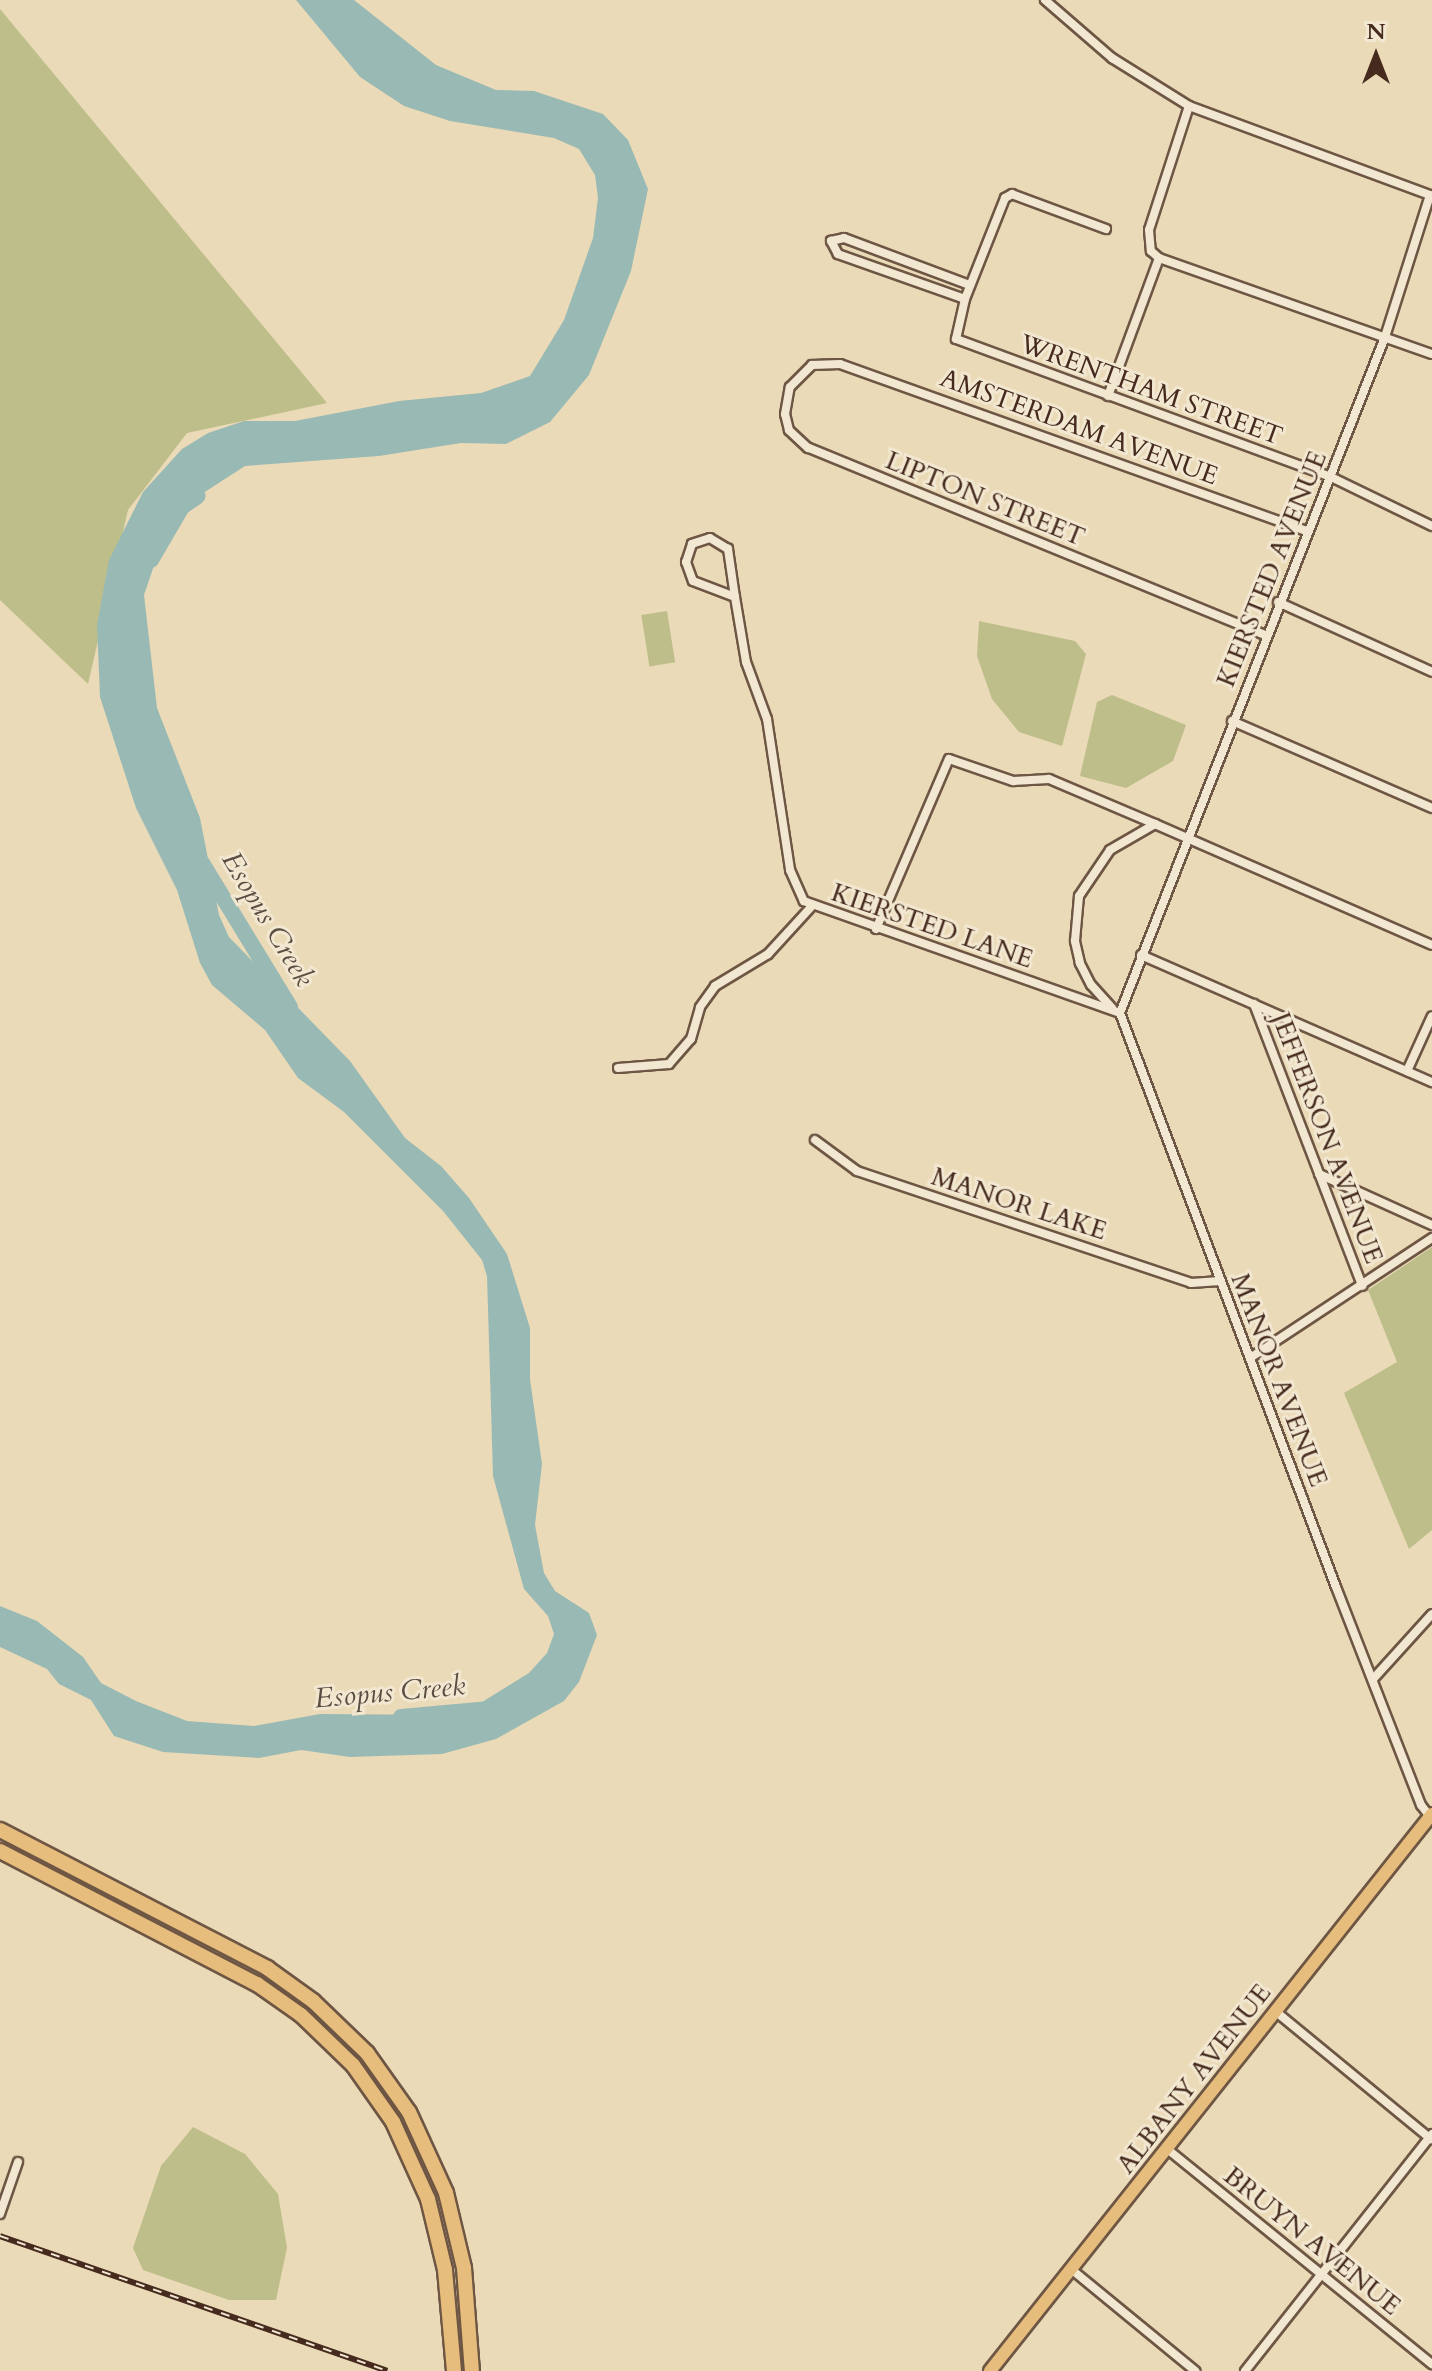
<!DOCTYPE html>
<style>
body{margin:0}
#map{position:relative;width:1432px;height:2371px;overflow:hidden;background:#ebdab7;font-family:Cardo,serif}
div>[style]{position:absolute}
.green>*{inset:0;background:#bdbe8a;transform-origin:0 0}
.water>*{inset:0;background:#99bab4}
.river>*{height:16px;margin:-8px;padding:0 8px;transform-origin:8px;border-radius:8px;background:#99bab4}
.roads{filter:drop-shadow(2px 0 #6e5644) drop-shadow(-2px 0 #6e5644) drop-shadow(0 2px #6e5644) drop-shadow(0 -2px #6e5644)}
.street>*{height:8px;margin:-4px;padding:0 4px;transform-origin:4px;border-radius:4px;background:#f2e7d0}
.primary>*{height:12px;margin:-6px;padding:0 6px;transform-origin:6px;border-radius:6px;background:#e6bd7c}
.highway>*{height:14px;margin:-7px;padding:0 7px;transform-origin:7px;border-radius:7px;background:#e6bd7c}
.rail>*{height:6px;margin-top:-3px;transform-origin:0;background:repeating-linear-gradient(90deg,#f2e7d0 0 9px,#452a1d 0 18px);box-sizing:border-box;border-block:2px solid #452a1d}
span{translate:-50% -50%;white-space:nowrap;text-align:center;line-height:1.15;-webkit-text-stroke:6px #f2e7d0;paint-order:stroke}
.street-label{font-size:26px;color:#452a1d}
.water-label{font-size:28px;color:#5a4e43;font-style:italic}
.north{position:absolute;left:1336px;top:16px;width:80px;height:80px;-webkit-text-stroke:6px #f2e7d0;paint-order:stroke;rotate:0deg;font-size:22px;font-weight:700;line-height:32px;text-align:center;color:#452a1d}
.north::after{content:'';display:block;margin:auto;width:28px;height:36px;background:#452a1d;clip-path:polygon(50% 0,100% 100%,50% 72%,0 100%)}
</style>
<div id="map">
<div class="green">
<div style="clip-path:polygon(0 9px,327px 403px,187px 433px,128px 510px,88px 684px,0 600px)"></div>
<div style="left:667px;top:611px;width:52px;height:26px;rotate:81deg"></div>
<div style="clip-path:polygon(979px 621px,1075px 641px,1086px 654px,1062px 746px,1019px 732px,992px 699px,977px 656px)"></div>
<div style="clip-path:polygon(1112px 695px,1186px 725px,1173px 761px,1126px 788px,1080px 776px,1097px 702px)"></div>
<div style="clip-path:polygon(1432px 1247px,1432px 1530px,1409px 1549px,1344px 1393px,1397px 1362px,1368px 1290px)"></div>
<div style="clip-path:polygon(193px 2127px,245px 2154px,278px 2194px,287px 2248px,276px 2300px,229px 2300px,143px 2270px,133px 2248px,161px 2166px)"></div>
</div>
<div class="water">
<div style="clip-path:polygon(296px 0,354px 0,436px 65px,496px 90px,534px 91px,603px 114px,628px 140px,648px 189px,631px 271px,589px 375px,550px 422px,506px 444px,461px 443px,379px 456px,245px 466px,180px 508px,163px 539px,144px 595px,157px 708px,200px 818px,219px 915px,229px 937px,350px 1061px,405px 1138px,441px 1166px,469px 1198px,507px 1254px,530px 1328px,530px 1379px,542px 1464px,535px 1525px,544px 1573px,555px 1591px,589px 1613px,597px 1635px,579px 1682px,564px 1701px,496px 1739px,442px 1754px,350px 1757px,301px 1750px,259px 1758px,163px 1752px,114px 1736px,91px 1700px,59px 1684px,47px 1669px,0 1647px,0 1606px,37px 1621px,83px 1657px,101px 1683px,136px 1701px,187px 1721px,254px 1726px,320px 1714px,461px 1715px,529px 1673px,547px 1653px,554px 1634px,548px 1616px,524px 1589px,493px 1476px,487px 1276px,482px 1260px,443px 1211px,344px 1112px,298px 1078px,265px 1030px,212px 985px,200px 963px,177px 890px,136px 808px,100px 697px,97px 625px,109px 560px,143px 492px,182px 449px,208px 433px,244px 421px,295px 421px,399px 401px,481px 393px,530px 376px,564px 320px,593px 238px,598px 198px,595px 175px,579px 149px,554px 138px,450px 121px,404px 106px,360px 77px)"></div>
</div>
<div class="river">
<div style="left:151px;top:560px;width:61px;rotate:-59.7deg"></div>
<div style="left:182px;top:507px;width:19px;rotate:-35deg"></div>
<div style="left:202px;top:863px;width:169px;rotate:58.6deg"></div>
<div style="left:401px;top:1717px;width:89px;rotate:-5.1deg"></div>
</div>
<div class="roads">
<div class="street">
<div style="left:1045px;top:0;width:89px;rotate:40.9deg"></div>
<div style="left:1112px;top:58px;width:91px;rotate:31.9deg"></div>
<div style="left:1189px;top:106px;width:259px;rotate:20.3deg"></div>
<div style="left:1189px;top:106px;width:130px;rotate:107.9deg"></div>
<div style="left:1149px;top:230px;width:21px;rotate:85deg"></div>
<div style="left:1151px;top:251px;width:11px;rotate:41deg"></div>
<div style="left:1159px;top:258px;width:289px;rotate:19.4deg"></div>
<div style="left:1430px;top:195px;width:149px;rotate:107.6deg"></div>
<div style="left:1385px;top:337px;width:726px;rotate:111.41deg"></div>
<div style="left:1120px;top:1013px;width:613px;rotate:69.38deg"></div>
<div style="left:1336px;top:1587px;width:234px;rotate:68.7deg"></div>
<div style="left:1421px;top:1805px;width:16px;rotate:52deg"></div>
<div style="left:1106px;top:229px;width:100px;rotate:-159.6deg"></div>
<div style="left:1012px;top:194px;width:8px;rotate:150deg"></div>
<div style="left:1005px;top:198px;width:109px;rotate:111.6deg"></div>
<div style="left:965px;top:299px;width:41px;rotate:102.7deg"></div>
<div style="left:956px;top:339px;width:400px;rotate:20.2deg"></div>
<div style="left:1331px;top:477px;width:112px;rotate:25.9deg"></div>
<div style="left:965px;top:299px;width:135px;rotate:-160.5deg"></div>
<div style="left:838px;top:254px;width:15px;rotate:-118deg"></div>
<div style="left:831px;top:241px;width:13px;rotate:-13deg"></div>
<div style="left:844px;top:238px;width:134px;rotate:20.5deg"></div>
<div style="left:1108px;top:396px;width:147px;rotate:-69.7deg"></div>
<div style="left:735px;top:597px;width:49px;rotate:-98.3deg"></div>
<div style="left:728px;top:549px;width:21px;rotate:-149deg"></div>
<div style="left:710px;top:538px;width:19px;rotate:162deg"></div>
<div style="left:692px;top:544px;width:19px;rotate:108deg"></div>
<div style="left:686px;top:562px;width:20px;rotate:70deg"></div>
<div style="left:693px;top:581px;width:45px;rotate:20.9deg"></div>
<div style="left:735px;top:597px;width:66px;rotate:80.4deg"></div>
<div style="left:746px;top:662px;width:61px;rotate:69.8deg"></div>
<div style="left:767px;top:719px;width:153px;rotate:81.3deg"></div>
<div style="left:790px;top:870px;width:34px;rotate:66deg"></div>
<div style="left:804px;top:901px;width:335px;rotate:19.5deg"></div>
<div style="left:1278px;top:602px;width:169px;rotate:24.4deg"></div>
<div style="left:1265px;top:635px;width:494px;rotate:-157.7deg"></div>
<div style="left:808px;top:448px;width:26px;rotate:-137deg"></div>
<div style="left:789px;top:430px;width:16px;rotate:-104deg"></div>
<div style="left:785px;top:414px;width:27px;rotate:-80deg"></div>
<div style="left:790px;top:387px;width:31px;rotate:-45deg"></div>
<div style="left:812px;top:365px;width:28px;rotate:-2deg"></div>
<div style="left:840px;top:364px;width:495px;rotate:19.7deg"></div>
<div style="left:1232px;top:721px;width:218px;rotate:23.5deg"></div>
<div style="left:876px;top:929px;width:185px;rotate:-66.8deg"></div>
<div style="left:949px;top:759px;width:68px;rotate:19deg"></div>
<div style="left:1013px;top:781px;width:36px;rotate:-3deg"></div>
<div style="left:1049px;top:779px;width:115px;rotate:23deg"></div>
<div style="left:1141px;top:955px;width:318px;rotate:23.6deg"></div>
<div style="left:1254px;top:1004px;width:302px;rotate:69deg"></div>
<div style="left:1112px;top:1008px;width:31px;rotate:-132deg"></div>
<div style="left:1091px;top:985px;width:25px;rotate:-117deg"></div>
<div style="left:1080px;top:963px;width:23px;rotate:-103deg"></div>
<div style="left:1075px;top:941px;width:45px;rotate:-84.9deg"></div>
<div style="left:1079px;top:896px;width:55px;rotate:-56deg"></div>
<div style="left:1110px;top:850px;width:52px;rotate:-30deg"></div>
<div style="left:1155px;top:824px;width:302px;rotate:23.6deg"></div>
<div style="left:618px;top:1068px;width:51px;rotate:-4.5deg"></div>
<div style="left:669px;top:1064px;width:33px;rotate:-49deg"></div>
<div style="left:691px;top:1039px;width:33px;rotate:-74deg"></div>
<div style="left:700px;top:1007px;width:26px;rotate:-54deg"></div>
<div style="left:715px;top:986px;width:62px;rotate:-31.1deg"></div>
<div style="left:768px;top:954px;width:65px;rotate:-47.5deg"></div>
<div style="left:1407px;top:1071px;width:60px;rotate:-65.6deg"></div>
<div style="left:815px;top:1140px;width:52px;rotate:36.4deg"></div>
<div style="left:857px;top:1171px;width:352px;rotate:18.5deg"></div>
<div style="left:1191px;top:1283px;width:29px;rotate:-4deg"></div>
<div style="left:1319px;top:1174px;width:124px;rotate:24.3deg"></div>
<div style="left:1250px;top:1358px;width:218px;rotate:-33.4deg"></div>
<div style="left:1374px;top:1678px;width:86px;rotate:-47.8deg"></div>
<div style="left:1275px;top:2011px;width:202px;rotate:39.4deg"></div>
<div style="left:1166px;top:2148px;width:343px;rotate:39.1deg"></div>
<div style="left:0;top:2214px;width:55px;rotate:-70.9deg"></div>
<div style="left:1071px;top:2269px;width:161px;rotate:39.4deg"></div>
<div style="left:1245px;top:2371px;width:302px;rotate:-51.7deg"></div>
</div>
<div class="primary">
<div style="left:990px;top:2371px;width:711px;rotate:-51.57deg"></div>
</div>
<div class="highway">
<div style="left:0;top:1830px;width:301px;rotate:27.3deg"></div>
<div style="left:267px;top:1968px;width:57px;rotate:35.7deg"></div>
<div style="left:313px;top:2001px;width:75px;rotate:43.9deg"></div>
<div style="left:367px;top:2053px;width:72px;rotate:54.6deg"></div>
<div style="left:409px;top:2112px;width:89px;rotate:65.4deg"></div>
<div style="left:446px;top:2193px;width:77px;rotate:76.5deg"></div>
<div style="left:464px;top:2268px;width:103px;rotate:85.6deg"></div>
<div style="left:0;top:1851px;width:289px;rotate:27.4deg"></div>
<div style="left:257px;top:1984px;width:54px;rotate:35.2deg"></div>
<div style="left:301px;top:2015px;width:72px;rotate:43.9deg"></div>
<div style="left:353px;top:2065px;width:70px;rotate:54.9deg"></div>
<div style="left:393px;top:2122px;width:85px;rotate:65.6deg"></div>
<div style="left:428px;top:2199px;width:73px;rotate:76.5deg"></div>
<div style="left:445px;top:2270px;width:101px;rotate:84.9deg"></div>
</div>
</div>
<div class="rail">
<div style="left:0;top:2236px;width:410px;rotate:19.2deg"></div>
</div>
<div class="street-label">
<span style="left:1151px;top:390px;rotate:20deg">WRENTHAM STREET</span>
<span style="left:1079px;top:427px;rotate:20deg">AMSTERDAM AVENUE</span>
<span style="left:985px;top:499px;rotate:22deg">LIPTON STREET</span>
<span style="left:1272px;top:569px;rotate:-68deg">KIERSTED AVENUE</span>
<span style="left:932px;top:926px;rotate:19deg">KIERSTED LANE</span>
<span style="left:1327px;top:1138px;rotate:69deg">JEFFERSON AVENUE</span>
<span style="left:1019px;top:1204px;rotate:18deg">MANOR LAKE</span>
<span style="left:1279px;top:1380px;rotate:69deg">MANOR AVENUE</span>
<span style="left:1194px;top:2079px;rotate:-52deg">ALBANY AVENUE</span>
<span style="left:1312px;top:2241px;rotate:39deg">BRUYN AVENUE</span>
</div>
<div class="water-label">
<span style="left:268px;top:919px;rotate:59deg">Esopus Creek</span>
<span style="left:390px;top:1692px;rotate:-5deg">Esopus Creek</span>
</div>
<div class="north">N</div>
</div>
